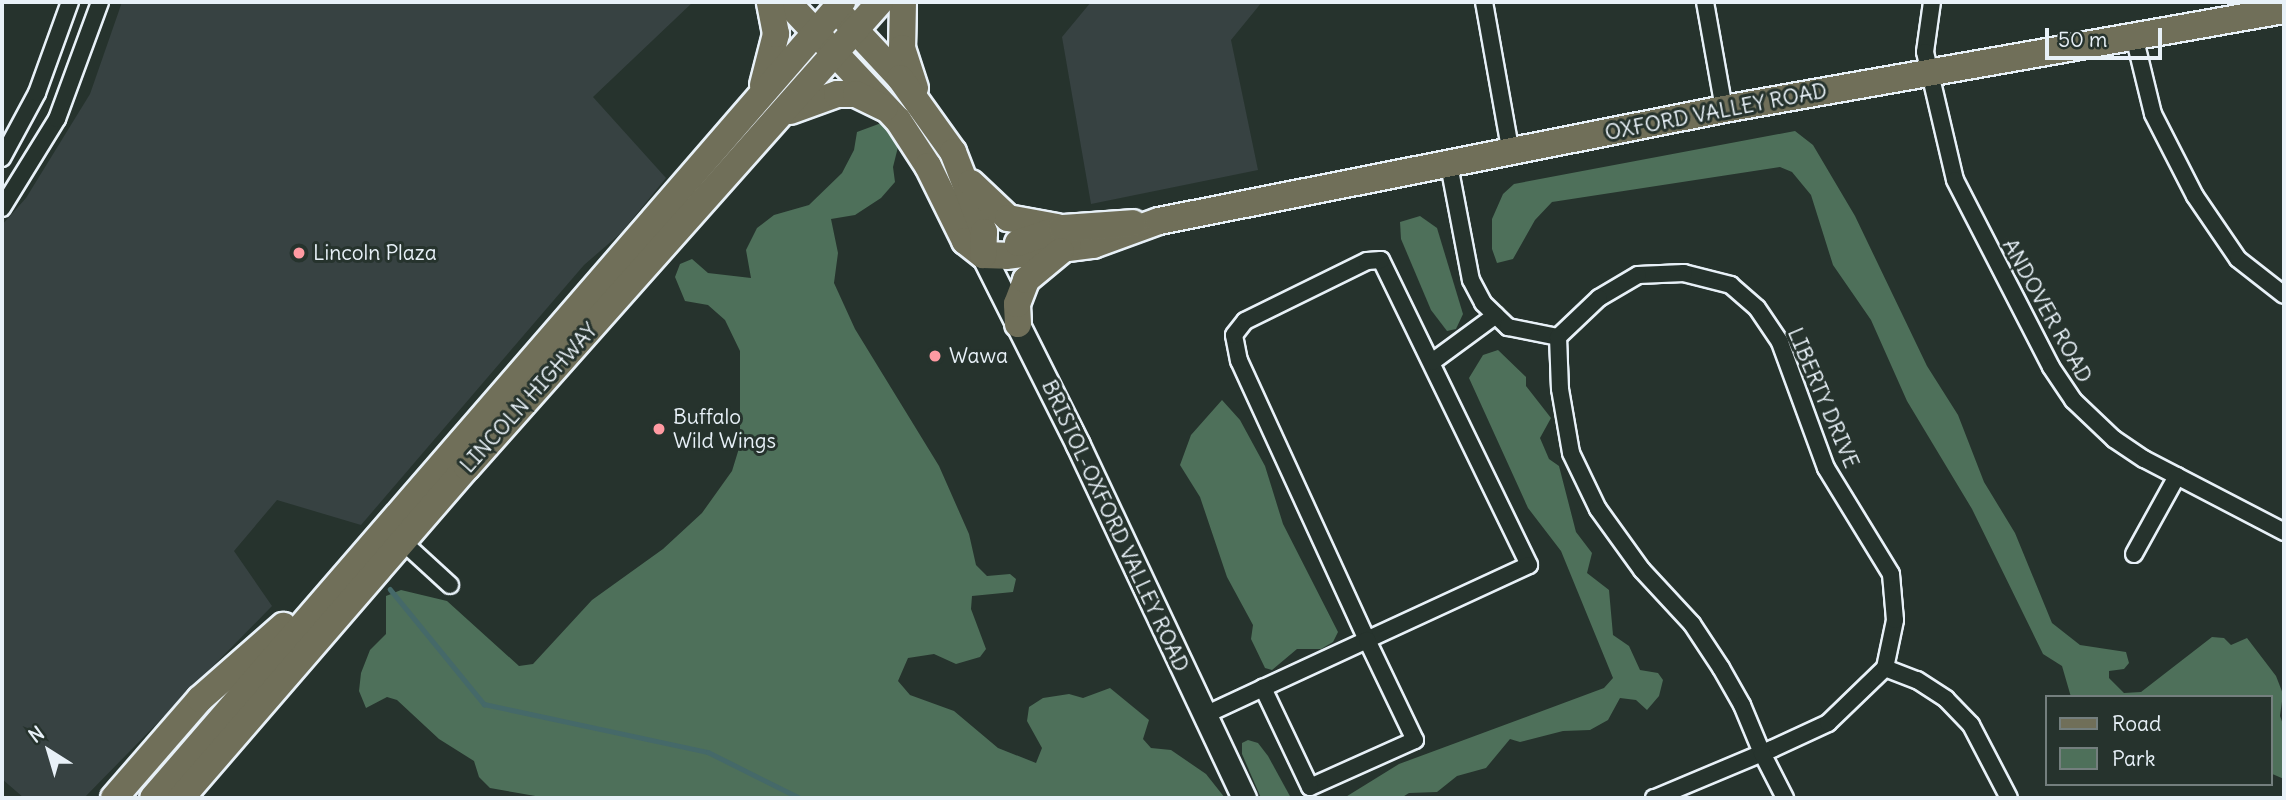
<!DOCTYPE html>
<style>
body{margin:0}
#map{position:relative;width:2286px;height:800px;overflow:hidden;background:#26332d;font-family:Delius,sans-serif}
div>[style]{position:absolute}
.built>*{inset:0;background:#374242}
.green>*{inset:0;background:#4e705a}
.stream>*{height:4.5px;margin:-2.25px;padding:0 2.25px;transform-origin:2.25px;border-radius:2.25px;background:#456969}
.roads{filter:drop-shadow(2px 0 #e8f1f8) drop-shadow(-2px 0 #e8f1f8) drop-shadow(0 2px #e8f1f8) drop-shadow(0 -2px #e8f1f8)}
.street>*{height:16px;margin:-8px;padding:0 8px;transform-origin:8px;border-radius:8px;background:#26332d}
.secondary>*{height:23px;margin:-11.5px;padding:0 11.5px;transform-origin:11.5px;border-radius:11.5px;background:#26332d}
.primary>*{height:26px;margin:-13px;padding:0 13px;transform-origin:13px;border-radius:13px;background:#706f59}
.dots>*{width:19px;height:19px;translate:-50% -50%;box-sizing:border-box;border:4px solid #26332d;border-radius:50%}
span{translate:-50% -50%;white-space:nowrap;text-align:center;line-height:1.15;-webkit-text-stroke:6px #26332d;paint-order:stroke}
.street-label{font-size:21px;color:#e8f1f8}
.poi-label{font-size:21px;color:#e8f1f8}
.left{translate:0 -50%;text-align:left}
.frame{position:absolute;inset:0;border:4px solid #e8f1f8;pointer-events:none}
.legend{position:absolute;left:2045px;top:695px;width:228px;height:91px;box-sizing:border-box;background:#26332d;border:2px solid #747f7e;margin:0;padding:9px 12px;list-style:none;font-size:21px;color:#e8f1f8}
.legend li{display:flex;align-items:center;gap:14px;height:35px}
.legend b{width:35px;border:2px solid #747f7e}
.north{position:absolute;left:14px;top:716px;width:70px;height:70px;-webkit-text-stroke:5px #26332d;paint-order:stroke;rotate:323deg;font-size:19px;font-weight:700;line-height:28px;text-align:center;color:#e8f1f8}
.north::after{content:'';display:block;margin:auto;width:24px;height:32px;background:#e8f1f8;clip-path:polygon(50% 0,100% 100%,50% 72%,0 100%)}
.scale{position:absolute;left:2045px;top:28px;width:117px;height:32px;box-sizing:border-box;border:4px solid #e8f1f8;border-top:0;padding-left:9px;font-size:21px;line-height:24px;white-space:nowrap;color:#e8f1f8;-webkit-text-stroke:5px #26332d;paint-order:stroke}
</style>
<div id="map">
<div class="built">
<div style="clip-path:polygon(122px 2px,693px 2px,593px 97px,666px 178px,621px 233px,584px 265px,361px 525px,277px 500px,234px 551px,272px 606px,84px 798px,24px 798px,2px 779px,2px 225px,26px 198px,90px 94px)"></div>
<div style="clip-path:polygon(1091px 2px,1262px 2px,1231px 40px,1258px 170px,1091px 204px,1062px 37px)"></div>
</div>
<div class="green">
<div style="clip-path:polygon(884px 122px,899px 143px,893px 167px,895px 182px,881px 198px,855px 215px,831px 219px,838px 253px,834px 283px,855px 329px,939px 466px,969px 534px,976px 565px,987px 576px,1010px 574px,1016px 579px,1013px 592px,972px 596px,971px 609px,986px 649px,980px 657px,956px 664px,934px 654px,908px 658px,898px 681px,910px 695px,954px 711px,998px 748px,1036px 763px,1042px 748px,1027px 721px,1029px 707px,1043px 698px,1069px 694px,1083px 698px,1110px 688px,1149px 720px,1143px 739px,1151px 748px,1171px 750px,1206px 774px,1225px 798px,547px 798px,490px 788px,479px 777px,474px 761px,439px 739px,397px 700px,387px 697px,366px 708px,359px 691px,361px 673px,370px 650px,386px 634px,386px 596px,401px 590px,447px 601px,519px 666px,533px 664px,592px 600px,663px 549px,702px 513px,732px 471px,740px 445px,740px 351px,725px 320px,708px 305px,685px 301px,675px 277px,680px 264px,692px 259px,708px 273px,751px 278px,746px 250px,757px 228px,774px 215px,809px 205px,842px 173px,854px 150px,857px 132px)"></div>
<div style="clip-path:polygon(1795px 131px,1813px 145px,1855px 216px,1927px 366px,1958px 415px,1984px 482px,2015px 533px,2052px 623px,2080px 645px,2126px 652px,2129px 663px,2124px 669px,2109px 671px,2109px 678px,2124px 693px,2141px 692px,2212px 637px,2224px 638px,2231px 645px,2247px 638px,2276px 676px,2283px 694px,2280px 716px,2284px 727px,2284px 779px,2270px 773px,2270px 697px,2071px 697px,2062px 666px,2043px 654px,1972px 509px,1907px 401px,1871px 320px,1833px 265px,1811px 195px,1792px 172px,1780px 167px,1552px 202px,1535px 220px,1513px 259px,1497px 263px,1492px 249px,1492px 219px,1503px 194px,1514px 184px)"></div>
<div style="clip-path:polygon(1420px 216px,1437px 228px,1463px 314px,1456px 329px,1447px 331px,1431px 310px,1401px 239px,1400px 222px)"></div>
<div style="clip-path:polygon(1498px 350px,1526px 377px,1526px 386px,1551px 418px,1540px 438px,1549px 459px,1559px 466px,1576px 532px,1592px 553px,1587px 573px,1609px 590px,1613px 635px,1629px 646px,1640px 670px,1658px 673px,1663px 680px,1659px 696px,1647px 710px,1636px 700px,1620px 698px,1608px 720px,1590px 730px,1563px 731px,1520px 742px,1510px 739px,1486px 768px,1457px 776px,1437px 792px,1409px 793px,1401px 798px,1344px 798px,1399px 764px,1604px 688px,1613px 678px,1561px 551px,1528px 508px,1469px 378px,1483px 355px)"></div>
<div style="clip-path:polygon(1222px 400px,1240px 420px,1265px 466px,1283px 524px,1338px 632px,1333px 642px,1321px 649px,1297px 649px,1272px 670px,1265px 668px,1251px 639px,1253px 625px,1227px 577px,1200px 497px,1180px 465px,1191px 435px)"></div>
<div style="clip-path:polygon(1248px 740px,1258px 743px,1268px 756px,1291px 798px,1261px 798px,1242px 754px,1242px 743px)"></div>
</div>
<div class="stream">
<div style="left:390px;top:589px;width:149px;rotate:50.7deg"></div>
<div style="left:484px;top:704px;width:229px;rotate:12.1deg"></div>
<div style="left:708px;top:752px;width:103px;rotate:26.6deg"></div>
</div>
<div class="roads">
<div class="street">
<div style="left:1484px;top:2px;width:153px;rotate:79.9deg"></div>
<div style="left:1705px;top:2px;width:109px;rotate:79.9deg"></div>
<div style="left:1932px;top:2px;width:50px;rotate:98deg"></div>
<div style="left:1925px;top:52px;width:131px;rotate:76.8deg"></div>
<div style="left:1955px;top:180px;width:210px;rotate:62.8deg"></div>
<div style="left:2051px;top:367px;width:40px;rotate:56deg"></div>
<div style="left:2073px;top:400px;width:57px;rotate:43.6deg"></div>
<div style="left:2114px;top:439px;width:36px;rotate:34deg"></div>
<div style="left:2144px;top:459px;width:158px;rotate:27.5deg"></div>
<div style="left:2134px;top:36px;width:80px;rotate:76.3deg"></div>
<div style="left:2153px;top:114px;width:92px;rotate:62.9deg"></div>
<div style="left:2195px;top:196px;width:76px;rotate:55.7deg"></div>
<div style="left:2238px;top:259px;width:58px;rotate:38deg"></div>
<div style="left:2px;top:158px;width:74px;rotate:-61.7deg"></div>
<div style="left:37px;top:93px;width:97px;rotate:-70.1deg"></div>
<div style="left:1449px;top:165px;width:117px;rotate:79.2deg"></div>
<div style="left:1471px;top:280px;width:26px;rotate:62deg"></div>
<div style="left:1483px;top:303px;width:35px;rotate:44deg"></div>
<div style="left:1508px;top:327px;width:51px;rotate:11.3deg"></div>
<div style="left:2px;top:208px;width:105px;rotate:-58.3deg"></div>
<div style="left:57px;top:119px;width:125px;rotate:-69.8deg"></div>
<div style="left:1381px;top:260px;width:339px;rotate:64.1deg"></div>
<div style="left:1529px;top:565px;width:179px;rotate:155.2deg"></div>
<div style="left:1367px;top:640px;width:307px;rotate:-114.6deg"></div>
<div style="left:1239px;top:361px;width:26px;rotate:-101deg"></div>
<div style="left:1234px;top:335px;width:18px;rotate:-52deg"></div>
<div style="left:1245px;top:321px;width:136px;rotate:-26.2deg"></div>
<div style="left:1367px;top:261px;width:14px;rotate:-4deg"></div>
<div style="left:1432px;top:362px;width:79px;rotate:-36.3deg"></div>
<div style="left:402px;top:541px;width:65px;rotate:42.5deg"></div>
<div style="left:2134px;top:554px;width:89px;rotate:-61.1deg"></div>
<div style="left:1885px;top:668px;width:34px;rotate:21deg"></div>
<div style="left:1917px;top:680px;width:35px;rotate:33deg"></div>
<div style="left:1946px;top:699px;width:36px;rotate:46deg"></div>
<div style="left:1971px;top:725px;width:82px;rotate:62.5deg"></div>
<div style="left:1205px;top:715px;width:64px;rotate:-25deg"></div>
<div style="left:1263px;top:688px;width:115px;rotate:-24.8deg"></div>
<div style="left:1367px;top:640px;width:111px;rotate:64.4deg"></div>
<div style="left:1415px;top:740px;width:115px;rotate:155.9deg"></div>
<div style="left:1310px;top:787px;width:110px;rotate:-115.4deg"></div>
<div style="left:1654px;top:798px;width:1px"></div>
<div style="left:1655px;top:798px;width:116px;rotate:-22.8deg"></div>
<div style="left:1762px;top:753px;width:11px;rotate:-22deg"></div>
<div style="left:1772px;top:749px;width:62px;rotate:-24.9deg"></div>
<div style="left:1828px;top:723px;width:79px;rotate:-44deg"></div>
<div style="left:1885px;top:668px;width:49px;rotate:-78.2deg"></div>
<div style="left:1895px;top:620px;width:46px;rotate:-95deg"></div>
<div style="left:1891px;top:574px;width:124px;rotate:-121.5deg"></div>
<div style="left:1826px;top:468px;width:134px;rotate:-110.1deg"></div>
<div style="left:1780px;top:342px;width:41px;rotate:-124.1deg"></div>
<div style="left:1757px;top:308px;width:35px;rotate:-139deg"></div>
<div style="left:1731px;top:285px;width:49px;rotate:-165.7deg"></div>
<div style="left:1684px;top:273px;width:46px;rotate:177.5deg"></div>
<div style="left:1638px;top:275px;width:45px;rotate:149.5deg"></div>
<div style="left:1599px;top:298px;width:57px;rotate:136.4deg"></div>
<div style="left:1558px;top:337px;width:52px;rotate:87.8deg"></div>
<div style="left:1560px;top:389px;width:65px;rotate:80.2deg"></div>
<div style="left:1571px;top:453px;width:62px;rotate:64.3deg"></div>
<div style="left:1598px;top:509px;width:75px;rotate:54.2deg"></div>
<div style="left:1642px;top:570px;width:74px;rotate:47.2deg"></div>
<div style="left:1692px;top:624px;width:53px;rotate:56.6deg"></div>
<div style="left:1721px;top:668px;width:43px;rotate:60.4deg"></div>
<div style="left:1742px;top:705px;width:52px;rotate:67.4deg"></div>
<div style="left:1762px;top:753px;width:51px;rotate:62.9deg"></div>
</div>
<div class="secondary">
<div style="left:983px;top:255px;width:212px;rotate:63.4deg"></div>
<div style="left:1078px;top:445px;width:390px;rotate:64.8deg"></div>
</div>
<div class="primary">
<div style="left:787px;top:2px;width:162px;rotate:46.8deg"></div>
<div style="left:898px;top:120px;width:55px;rotate:56.9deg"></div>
<div style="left:928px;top:166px;width:84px;rotate:63.7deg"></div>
<div style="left:965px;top:241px;width:23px;rotate:38deg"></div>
<div style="left:983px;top:255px;width:23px;rotate:2deg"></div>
<div style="left:1006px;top:256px;width:88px;rotate:-7.2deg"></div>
<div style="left:1093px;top:245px;width:70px;rotate:-20deg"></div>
<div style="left:1159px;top:221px;width:576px;rotate:-11.21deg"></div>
<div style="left:1724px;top:109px;width:569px;rotate:-10.03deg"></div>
<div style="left:903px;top:2px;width:46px;rotate:91.2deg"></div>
<div style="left:902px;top:48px;width:42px;rotate:72deg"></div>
<div style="left:844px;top:18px;width:82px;rotate:47deg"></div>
<div style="left:900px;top:78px;width:91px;rotate:54.4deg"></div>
<div style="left:953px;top:152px;width:86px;rotate:68.8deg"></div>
<div style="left:984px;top:232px;width:23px;rotate:92deg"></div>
<div style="left:763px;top:85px;width:53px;rotate:-75.7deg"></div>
<div style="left:776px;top:34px;width:33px;rotate:-101deg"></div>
<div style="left:790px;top:111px;width:50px;rotate:-19.9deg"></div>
<div style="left:837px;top:94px;width:19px"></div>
<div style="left:856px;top:94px;width:32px;rotate:26deg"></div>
<div style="left:971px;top:183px;width:51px;rotate:43.4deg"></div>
<div style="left:1008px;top:218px;width:50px;rotate:10.4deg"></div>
<div style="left:1018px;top:243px;width:46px;rotate:-18.8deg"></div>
<div style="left:1062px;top:228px;width:71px;rotate:-4deg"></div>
<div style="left:1018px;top:324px;width:20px;rotate:-93deg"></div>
<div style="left:1017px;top:304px;width:26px;rotate:-69deg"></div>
<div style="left:1026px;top:280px;width:45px;rotate:-39.6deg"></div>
<div style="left:114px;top:798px;width:131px;rotate:-49deg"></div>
<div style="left:200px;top:699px;width:111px;rotate:-41.3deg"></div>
<div style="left:153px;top:798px;width:1053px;rotate:-49.12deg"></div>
<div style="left:181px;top:798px;width:437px;rotate:-49.2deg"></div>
<div style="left:467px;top:467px;width:622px;rotate:-48.39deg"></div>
</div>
</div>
<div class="dots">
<div style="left:299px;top:253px;background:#ff9aa2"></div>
<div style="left:935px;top:356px;background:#ff9aa2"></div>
<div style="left:659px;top:429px;background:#ff9aa2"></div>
</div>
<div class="street-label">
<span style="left:1716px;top:112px;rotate:-11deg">OXFORD VALLEY ROAD</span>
<span style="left:2047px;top:311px;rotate:61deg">ANDOVER ROAD</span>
<span style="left:529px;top:398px;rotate:-48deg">LINCOLN HIGHWAY</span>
<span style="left:1823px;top:398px;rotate:67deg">LIBERTY DRIVE</span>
<span style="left:1115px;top:526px;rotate:65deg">BRISTOL-OXFORD VALLEY ROAD</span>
</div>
<div class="poi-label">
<span class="left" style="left:313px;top:253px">Lincoln Plaza</span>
<span class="left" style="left:949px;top:356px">Wawa</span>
<span class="left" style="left:673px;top:429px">Buffalo<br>Wild Wings</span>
</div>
<div class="frame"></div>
<ul class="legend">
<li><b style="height:9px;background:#706f59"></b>Road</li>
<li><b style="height:19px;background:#4e705a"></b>Park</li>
</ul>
<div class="north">N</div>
<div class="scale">50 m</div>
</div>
